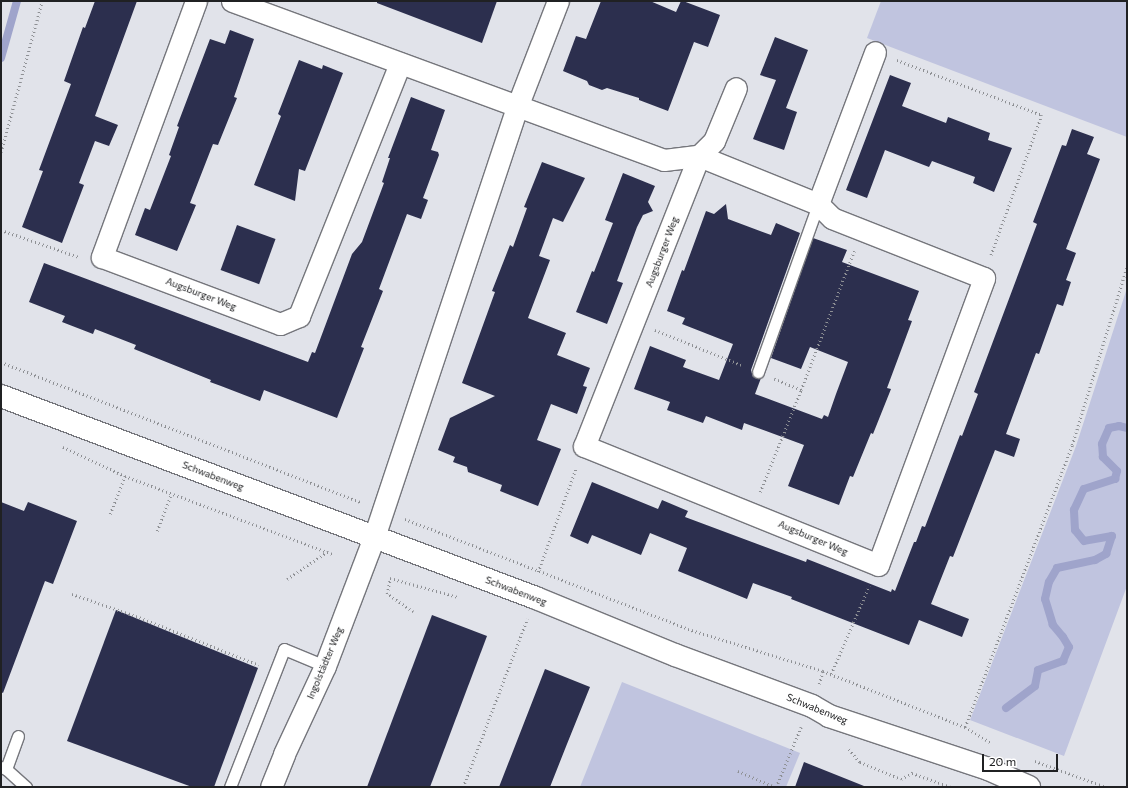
<!DOCTYPE html>
<meta charset="utf-8">
<style>
body{margin:0}
#map{position:relative;width:1128px;height:788px;overflow:hidden;background:#e1e3ea;font-family:Commissioner,sans-serif}
div>[style]{position:absolute}
.green>*{inset:0;background:#c0c4df}
.stream>*{height:8px;margin:-4px;padding:0 4px;transform-origin:4px;border-radius:4px;background:#9fa4cb}
.building>*{inset:0;background:#2c2f4e;transform-origin:0 0}
.path>*{height:2.5px;margin-top:-1.25px;transform-origin:0;background:repeating-linear-gradient(90deg,#8e9094 0 1px,transparent 0 4px)}
.roads{filter:drop-shadow(1px 0 #75767c) drop-shadow(-1px 0 #75767c) drop-shadow(0 1px #75767c) drop-shadow(0 -1px #75767c)}
.service>*{height:11px;margin:-5.5px;padding:0 5.5px;transform-origin:5.5px;border-radius:5.5px;background:#fff}
.minor>*{height:21px;margin:-10.5px;padding:0 10.5px;transform-origin:10.5px;border-radius:10.5px;background:#fff}
.tertiary>*{height:22px;margin:-11px;padding:0 11px;transform-origin:11px;border-radius:11px;background:#fff}
span{translate:-50% -50%;white-space:nowrap;text-align:center;line-height:1.15;-webkit-text-stroke:4px #fff;paint-order:stroke}
.street-label{font-size:10px;color:#202123}
.frame{position:absolute;inset:0;border:2px solid #202123;pointer-events:none}
.scale{position:absolute;left:982px;top:754px;width:76px;height:18px;box-sizing:border-box;border:2px solid #202123;border-top:0;padding-left:5px;font-size:12px;line-height:14px;white-space:nowrap;color:#202123;-webkit-text-stroke:3px #fff;paint-order:stroke}
</style>
<div id="map">
<div class="green">
<div style="clip-path:polygon(881px 1px,1127px 1px,1127px 137px,867px 38px)"></div>
<div style="clip-path:polygon(1127px 288px,1127px 586px,1064px 756px,970px 720px,1076px 446px)"></div>
<div style="clip-path:polygon(622px 682px,800px 753px,786px 787px,580px 787px)"></div>
</div>
<div class="stream">
<div style="left:1px;top:58px;width:59px;rotate:-74.3deg"></div>
<div style="left:1006px;top:708px;width:36px;rotate:-37deg"></div>
<div style="left:1035px;top:686px;width:16px;rotate:-79deg"></div>
<div style="left:1038px;top:670px;width:27px;rotate:-20deg"></div>
<div style="left:1063px;top:661px;width:15px;rotate:-67deg"></div>
<div style="left:1069px;top:647px;width:12px;rotate:-121deg"></div>
<div style="left:1063px;top:637px;width:16px;rotate:-130deg"></div>
<div style="left:1053px;top:625px;width:27px;rotate:-107deg"></div>
<div style="left:1045px;top:599px;width:17px;rotate:-77deg"></div>
<div style="left:1049px;top:582px;width:16px;rotate:-60deg"></div>
<div style="left:1057px;top:568px;width:39px;rotate:-12deg"></div>
<div style="left:1095px;top:560px;width:13px;rotate:-29deg"></div>
<div style="left:1106px;top:554px;width:19px;rotate:-72deg"></div>
<div style="left:1112px;top:536px;width:28px;rotate:170deg"></div>
<div style="left:1084px;top:541px;width:14px;rotate:-129deg"></div>
<div style="left:1075px;top:530px;width:20px;rotate:-93deg"></div>
<div style="left:1074px;top:510px;width:23px;rotate:-65deg"></div>
<div style="left:1084px;top:489px;width:33px;rotate:-18deg"></div>
<div style="left:1115px;top:479px;width:8px;rotate:-76deg"></div>
<div style="left:1117px;top:471px;width:20px;rotate:-135deg"></div>
<div style="left:1103px;top:457px;width:13px;rotate:-94deg"></div>
<div style="left:1102px;top:444px;width:17px;rotate:-66deg"></div>
<div style="left:1109px;top:428px;width:10px;rotate:-11deg"></div>
<div style="left:1119px;top:426px;width:8px;rotate:14deg"></div>
</div>
<div class="building">
<div style="clip-path:polygon(95px 1px,137px 1px,95px 116px,118px 125px,109px 146px,95px 141px,79px 183px,84px 185px,62px 243px,22px 227px,43px 171px,39px 170px,71px 84px,64px 81px,83px 27px,85px 28px)"></div>
<div style="clip-path:polygon(377px 1px,497px 1px,482px 43px,377px 3px)"></div>
<div style="clip-path:polygon(601px 1px,650px 1px,676px 12px,681px 1px,683px 1px,720px 15px,708px 47px,694px 42px,668px 111px,639px 100px,639px 98px,607px 88px,602px 90px,589px 85px,587px 81px,563px 71px,576px 36px,586px 39px)"></div>
<div style="clip-path:polygon(230px 30px,254px 39px,234px 97px,237px 98px,218px 145px,213px 144px,190px 203px,196px 205px,177px 251px,135px 235px,145px 208px,150px 210px,171px 156px,169px 155px,179px 127px,177px 126px,210px 39px,225px 44px)"></div>
<div style="clip-path:polygon(775px 37px,808px 50px,786px 108px,797px 112px,784px 150px,753px 139px,776px 80px,760px 75px)"></div>
<div style="clip-path:polygon(299px 60px,322px 69px,323px 65px,343px 73px,305px 171px,299px 169px,295px 201px,254px 185px,281px 116px,278px 114px)"></div>
<div style="clip-path:polygon(890px 75px,911px 83px,902px 106px,946px 123px,948px 117px,990px 133px,988px 140px,1012px 148px,994px 192px,973px 183px,975px 177px,932px 161px,929px 167px,885px 150px,867px 198px,846px 190px)"></div>
<div style="clip-path:polygon(411px 97px,445px 110px,431px 150px,438px 152px,439px 155px,423px 198px,428px 200px,421px 219px,407px 214px,379px 289px,383px 291px,361px 347px,364px 348px,337px 418px,264px 390px,260px 401px,221px 386px,210px 382px,211px 380px,134px 349px,136px 345px,95px 329px,93px 334px,62px 322px,65px 316px,29px 302px,44px 263px,308px 362px,312px 352px,315px 353px,352px 254px,362px 242px,384px 183px,382px 182px,390px 158px,388px 158px)"></div>
<div style="clip-path:polygon(1072px 129px,1094px 137px,1087px 154px,1100px 159px,1066px 249px,1076px 253px,1066px 280px,1071px 282px,1063px 306px,1057px 304px,1039px 354px,1036px 353px,1006px 434px,1020px 439px,1014px 457px,995px 450px,953px 557px,950px 556px,931px 604px,969px 619px,962px 637px,919px 620px,909px 645px,791px 599px,792px 597px,753px 583px,747px 599px,678px 571px,687px 548px,650px 533px,641px 555px,592px 535px,588px 544px,570px 536px,592px 482px,658px 509px,662px 500px,688px 511px,685px 517px,806px 562px,807px 559px,891px 592px,892px 589px,895px 591px,914px 542px,916px 542px,922px 526px,925px 527px,960px 435px,962px 436px,978px 394px,974px 392px,1037px 224px,1033px 222px,1062px 145px,1066px 146px)"></div>
<div style="clip-path:polygon(542px 162px,585px 178px,563px 222px,553px 218px,539px 256px,550px 260px,528px 318px,566px 333px,557px 355px,590px 368px,583px 386px,587px 387px,577px 414px,551px 404px,537px 440px,561px 449px,538px 506px,500px 491px,502px 485px,468px 472px,467px 467px,453px 462px,455px 457px,438px 450px,450px 418px,495px 396px,462px 383px,495px 292px,492px 291px,510px 245px,513px 247px,527px 208px,524px 207px)"></div>
<div style="clip-path:polygon(623px 173px,655px 186px,648px 202px,653px 211px,643px 215px,637px 227px,617px 281px,623px 283px,607px 324px,576px 312px,592px 271px,594px 272px,613px 223px,605px 220px)"></div>
<div style="clip-path:polygon(726px 204px,728px 219px,771px 235px,776px 223px,800px 233px,751px 370px,753px 377px,761px 378px,755px 394px,822px 419px,824px 415px,828px 417px,836px 394px,848px 362px,810px 347px,801px 369px,771px 358px,813px 238px,847px 250px,842px 262px,919px 291px,908px 320px,912px 321px,887px 388px,891px 389px,873px 434px,871px 433px,853px 477px,850px 476px,839px 505px,788px 486px,804px 445px,744px 423px,742px 430px,706px 416px,703px 423px,667px 410px,670px 402px,634px 389px,650px 346px,686px 360px,683px 367px,719px 380px,733px 344px,682px 324px,685px 318px,667px 311px,682px 270px,684px 271px,706px 211px,714px 214px)"></div>
<div style="left:237px;top:225px;width:41px;height:48px;rotate:20deg"></div>
<div style="clip-path:polygon(1px 502px,24px 511px,28px 502px,77px 521px,53px 584px,45px 581px,3px 693px,1px 692px)"></div>
<div style="clip-path:polygon(116px 610px,258px 668px,214px 787px,192px 787px,67px 741px)"></div>
<div style="clip-path:polygon(432px 615px,487px 636px,438px 766px,430px 787px,367px 787px)"></div>
<div style="clip-path:polygon(545px 669px,590px 687px,567px 744px,550px 787px,499px 787px)"></div>
<div style="clip-path:polygon(804px 762px,864px 786px,864px 787px,795px 787px)"></div>
</div>
<div class="path">
<div style="left:897px;top:60px;width:155px;rotate:20.8deg"></div>
<div style="left:1042px;top:115px;width:150px;rotate:109.9deg"></div>
<div style="left:1px;top:152px;width:156px;rotate:-74.8deg"></div>
<div style="left:1px;top:230px;width:83px;rotate:19.1deg"></div>
<div style="left:655px;top:330px;width:93px;rotate:22.1deg"></div>
<div style="left:1px;top:362px;width:386px;rotate:21.3deg"></div>
<div style="left:801px;top:390px;width:149px;rotate:-69.1deg"></div>
<div style="left:63px;top:447px;width:68px;rotate:25.1deg"></div>
<div style="left:125px;top:476px;width:222px;rotate:20.6deg"></div>
<div style="left:760px;top:492px;width:110px;rotate:-68.1deg"></div>
<div style="left:801px;top:390px;width:29px;rotate:-158deg"></div>
<div style="left:110px;top:514px;width:41px;rotate:-68.5deg"></div>
<div style="left:405px;top:519px;width:304px;rotate:21.2deg"></div>
<div style="left:688px;top:629px;width:141px;rotate:17.3deg"></div>
<div style="left:823px;top:671px;width:153px;rotate:21.5deg"></div>
<div style="left:965px;top:727px;width:31px;rotate:31deg"></div>
<div style="left:157px;top:531px;width:40px;rotate:-69deg"></div>
<div style="left:538px;top:572px;width:111px;rotate:-69.9deg"></div>
<div style="left:287px;top:579px;width:48px;rotate:-34deg"></div>
<div style="left:72px;top:594px;width:68px;rotate:19deg"></div>
<div style="left:136px;top:616px;width:132px;rotate:21.7deg"></div>
<div style="left:413px;top:612px;width:32px;rotate:-145deg"></div>
<div style="left:387px;top:594px;width:16px;rotate:-79deg"></div>
<div style="left:390px;top:578px;width:71px;rotate:15.6deg"></div>
<div style="left:831px;top:674px;width:96px;rotate:-66.6deg"></div>
<div style="left:819px;top:684px;width:14px;rotate:-73deg"></div>
<div style="left:965px;top:727px;width:302px;rotate:-69.2deg"></div>
<div style="left:1072px;top:445px;width:187px;rotate:-72.9deg"></div>
<div style="left:849px;top:749px;width:17px;rotate:50deg"></div>
<div style="left:860px;top:762px;width:44px;rotate:22.5deg"></div>
<div style="left:901px;top:779px;width:13px;rotate:-29deg"></div>
<div style="left:912px;top:773px;width:41px;rotate:19.7deg"></div>
<div style="left:1035px;top:761px;width:76px;rotate:20.1deg"></div>
<div style="left:738px;top:771px;width:40px;rotate:23.4deg"></div>
<div style="left:463px;top:787px;width:180px;rotate:-69.1deg"></div>
<div style="left:776px;top:787px;width:65px;rotate:-67.4deg"></div>
</div>
<div class="roads">
<div class="service">
<div style="left:758px;top:372px;width:178px;rotate:-70.3deg"></div>
<div style="left:1px;top:767px;width:5px;rotate:22deg"></div>
<div style="left:6px;top:769px;width:27px;rotate:42deg"></div>
<div style="left:6px;top:769px;width:35px;rotate:-70deg"></div>
<div style="left:230px;top:787px;width:148px;rotate:-68.6deg"></div>
<div style="left:284px;top:649px;width:44px;rotate:22.5deg"></div>
</div>
<div class="minor">
<div style="left:196px;top:1px;width:273px;rotate:110.2deg"></div>
<div style="left:102px;top:257px;width:190px;rotate:20.6deg"></div>
<div style="left:280px;top:324px;width:21px;rotate:-23deg"></div>
<div style="left:299px;top:316px;width:272px;rotate:-68.2deg"></div>
<div style="left:232px;top:1px;width:460px;rotate:20.2deg"></div>
<div style="left:664px;top:160px;width:35px;rotate:-7deg"></div>
<div style="left:699px;top:156px;width:312px;rotate:111.6deg"></div>
<div style="left:584px;top:446px;width:317px;rotate:22deg"></div>
<div style="left:878px;top:565px;width:306px;rotate:-69.7deg"></div>
<div style="left:984px;top:278px;width:163px;rotate:-158.5deg"></div>
<div style="left:832px;top:218px;width:20px;rotate:-135deg"></div>
<div style="left:818px;top:204px;width:128px;rotate:-158deg"></div>
<div style="left:699px;top:156px;width:21px;rotate:-45deg"></div>
<div style="left:714px;top:141px;width:57px;rotate:-67.5deg"></div>
<div style="left:818px;top:204px;width:162px;rotate:-69.4deg"></div>
<div style="left:271px;top:787px;width:35px;rotate:-68deg"></div>
<div style="left:284px;top:754px;width:97px;rotate:-65deg"></div>
<div style="left:325px;top:666px;width:138px;rotate:-69.2deg"></div>
<div style="left:374px;top:537px;width:453px;rotate:-71.6deg"></div>
<div style="left:517px;top:107px;width:114px;rotate:-68.9deg"></div>
</div>
<div class="tertiary">
<div style="left:1px;top:396px;width:572px;rotate:20.69deg"></div>
<div style="left:536px;top:598px;width:150px;rotate:22.3deg"></div>
<div style="left:675px;top:655px;width:146px;rotate:20.4deg"></div>
<div style="left:812px;top:706px;width:20px;rotate:30deg"></div>
<div style="left:829px;top:716px;width:168px;rotate:18.4deg"></div>
<div style="left:988px;top:769px;width:45px;rotate:23.7deg"></div>
</div>
</div>
<div class="street-label">
<span style="left:662px;top:252px;rotate:-69deg">Augsburger Weg</span>
<span style="left:201px;top:294px;rotate:21deg">Augsburger Weg</span>
<span style="left:213px;top:476px;rotate:21deg">Schwabenweg</span>
<span style="left:813px;top:538px;rotate:23deg">Augsburger Weg</span>
<span style="left:516px;top:591px;rotate:21deg">Schwabenweg</span>
<span style="left:325px;top:663px;rotate:-67deg">Ingolstädter Weg</span>
<span style="left:817px;top:709px;rotate:22deg">Schwabenweg</span>
</div>
<div class="frame"></div>
<div class="scale">20 m</div>
</div>
